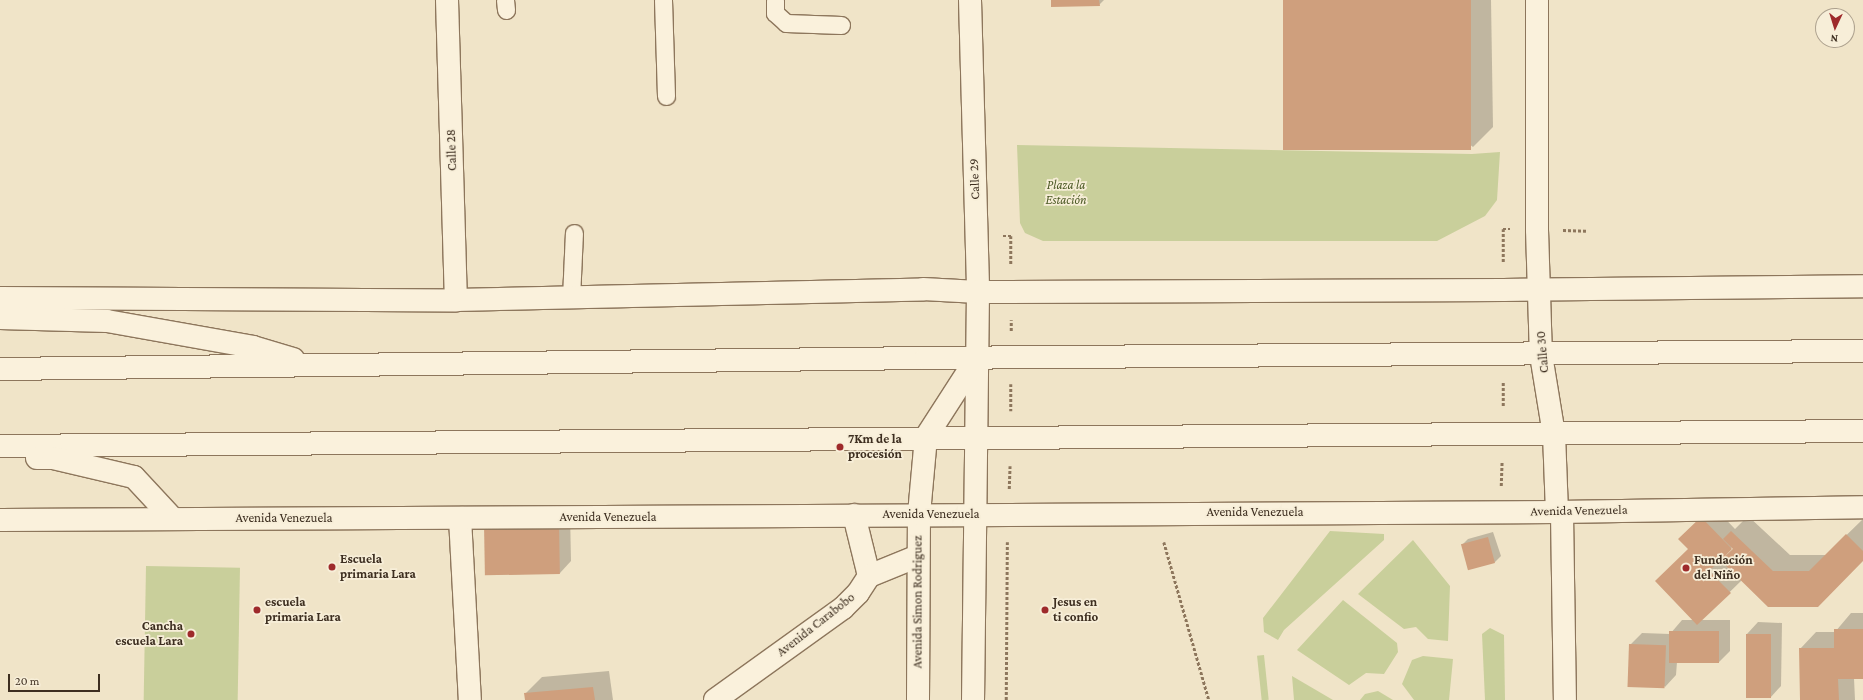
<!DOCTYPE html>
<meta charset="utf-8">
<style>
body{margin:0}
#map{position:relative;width:1863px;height:700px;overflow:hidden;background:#f0e4c8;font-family:"Crimson Pro",serif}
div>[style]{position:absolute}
.green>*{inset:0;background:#c9cf9b;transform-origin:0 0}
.shadow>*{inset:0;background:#0003}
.building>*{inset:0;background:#cf9f7d;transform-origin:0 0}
.path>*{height:2.5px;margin-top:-1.25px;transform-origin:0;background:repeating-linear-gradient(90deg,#8d765c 0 3px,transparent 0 5px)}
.roads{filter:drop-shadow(1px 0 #8d765c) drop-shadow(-1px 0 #8d765c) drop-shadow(0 1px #8d765c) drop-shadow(0 -1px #8d765c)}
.service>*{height:17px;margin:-8.5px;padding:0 8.5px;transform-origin:8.5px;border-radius:8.5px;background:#faf1dc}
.minor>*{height:22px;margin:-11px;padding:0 11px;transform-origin:11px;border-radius:11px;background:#faf1dc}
.tertiary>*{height:22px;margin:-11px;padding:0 11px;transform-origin:11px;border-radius:11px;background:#faf1dc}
.dots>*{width:11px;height:11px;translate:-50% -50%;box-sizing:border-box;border:2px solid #f7eed8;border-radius:50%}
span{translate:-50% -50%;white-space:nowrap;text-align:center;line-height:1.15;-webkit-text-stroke:3.5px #f7eed8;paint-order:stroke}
.street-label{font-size:13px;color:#3d2e20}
.park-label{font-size:13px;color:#4d5a26;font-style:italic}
.poi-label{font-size:13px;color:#3d2e20;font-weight:700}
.left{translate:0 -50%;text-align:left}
.right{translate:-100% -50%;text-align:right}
.north{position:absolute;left:1815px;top:8px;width:40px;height:40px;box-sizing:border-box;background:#f7eed8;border:1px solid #ada18e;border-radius:50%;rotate:184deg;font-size:11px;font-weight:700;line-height:16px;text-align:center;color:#3d2e20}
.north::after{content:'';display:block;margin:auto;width:14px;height:18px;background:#9e2a2b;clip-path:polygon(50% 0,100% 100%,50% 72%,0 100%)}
.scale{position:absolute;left:8px;top:674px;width:92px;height:18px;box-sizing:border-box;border:2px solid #3d2e20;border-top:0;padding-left:5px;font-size:12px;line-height:14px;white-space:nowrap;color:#3d2e20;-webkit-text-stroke:3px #f7eed8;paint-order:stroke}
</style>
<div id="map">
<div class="green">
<div style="clip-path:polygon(1017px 145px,1472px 154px,1500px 152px,1497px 200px,1485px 216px,1437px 241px,1043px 241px,1025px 233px,1020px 223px)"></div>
<div style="clip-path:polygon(1330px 531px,1384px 534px,1384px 540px,1284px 630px,1278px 640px,1264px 632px,1263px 618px)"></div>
<div style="clip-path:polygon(1413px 540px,1450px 586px,1448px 641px,1428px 639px,1416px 627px,1404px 629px,1358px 594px)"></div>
<div style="left:146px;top:566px;width:94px;height:134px;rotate:1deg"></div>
<div style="clip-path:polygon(1343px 600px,1397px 643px,1398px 652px,1384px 674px,1366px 673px,1349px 685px,1297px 650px)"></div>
<div style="clip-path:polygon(1490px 628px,1504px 635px,1505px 700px,1485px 700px,1482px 634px)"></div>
<div style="left:1264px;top:655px;width:45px;height:7px;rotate:84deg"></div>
<div style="clip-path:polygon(1423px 656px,1453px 659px,1449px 700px,1414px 700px,1402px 684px,1412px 660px)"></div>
<div style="clip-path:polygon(1292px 676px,1333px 700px,1294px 700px)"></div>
<div style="clip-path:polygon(1378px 691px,1393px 700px,1360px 700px,1365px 694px)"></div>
</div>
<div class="shadow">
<div style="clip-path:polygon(1052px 0,1104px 0,1099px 5px)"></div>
<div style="clip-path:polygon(1284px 0,1491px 0,1493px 127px,1473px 147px)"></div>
<div style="clip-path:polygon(evenodd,1713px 506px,1735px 529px,1748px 516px,1790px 555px,1826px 555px,1863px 519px,1863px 560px,1817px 606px,1742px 580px,1701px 620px,1730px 620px,1730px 651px,1719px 662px,1677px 662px,1676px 675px,1665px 687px,1630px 645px,1642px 633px,1670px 634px,1682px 620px,1694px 620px,1690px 549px,1680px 539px,1713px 506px,1732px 547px,1734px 548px,1721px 561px,1720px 559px,1732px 547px)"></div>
<div style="clip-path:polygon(570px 512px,571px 561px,560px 573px,487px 575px)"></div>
<div style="clip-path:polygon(1493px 532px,1501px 556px,1495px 562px,1470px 569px,1462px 545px,1468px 539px)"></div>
<div style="clip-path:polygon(1851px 613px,1863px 613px,1863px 678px,1854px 678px,1855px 700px,1801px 700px,1800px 649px,1816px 632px,1835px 632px)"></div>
<div style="clip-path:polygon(1758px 622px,1782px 623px,1781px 686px,1770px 698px,1746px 697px,1747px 634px)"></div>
<div style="clip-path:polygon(609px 671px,613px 700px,526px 700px,525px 694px,542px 677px)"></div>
</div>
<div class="building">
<div style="clip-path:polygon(1051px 0,1099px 0,1100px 6px,1051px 7px)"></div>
<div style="left:1283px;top:0;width:188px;height:150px"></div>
<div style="clip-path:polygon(1701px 517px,1732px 549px,1722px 559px,1733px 549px,1723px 539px,1731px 531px,1773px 571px,1809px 571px,1846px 534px,1863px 551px,1863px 561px,1818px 607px,1768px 607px,1720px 560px,1709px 571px,1731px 593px,1697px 625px,1655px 581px,1688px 549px,1678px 539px)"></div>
<div style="left:559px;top:523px;width:51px;height:75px;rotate:89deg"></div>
<div style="left:1488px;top:537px;width:27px;height:28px;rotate:75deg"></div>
<div style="clip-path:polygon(1834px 629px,1863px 629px,1863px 679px,1838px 679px,1839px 700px,1800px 700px,1799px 648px,1834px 648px)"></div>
<div style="left:1669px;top:631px;width:50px;height:32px"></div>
<div style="left:1746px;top:634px;width:25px;height:64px"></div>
<div style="left:1629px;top:644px;width:37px;height:43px;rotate:2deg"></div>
<div style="clip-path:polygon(593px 687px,595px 700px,525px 700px,524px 693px)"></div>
</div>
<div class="path">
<div style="left:1563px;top:230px;width:23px;rotate:2deg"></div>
<div style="left:1003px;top:236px;width:8px"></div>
<div style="left:1011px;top:236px;width:29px;rotate:90deg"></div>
<div style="left:1503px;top:262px;width:33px;rotate:-90deg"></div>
<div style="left:1503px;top:229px;width:7px"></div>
<div style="left:1011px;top:331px;width:11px;rotate:-90deg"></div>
<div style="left:1011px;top:384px;width:27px;rotate:90deg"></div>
<div style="left:1503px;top:406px;width:25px;rotate:-90deg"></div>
<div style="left:1501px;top:486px;width:25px;rotate:-88deg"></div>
<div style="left:1009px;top:489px;width:23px;rotate:-88deg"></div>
<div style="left:1164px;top:542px;width:164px;rotate:74.1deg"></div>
<div style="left:1006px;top:700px;width:158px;rotate:-89.6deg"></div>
</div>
<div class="roads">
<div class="service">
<div style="left:505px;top:0;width:10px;rotate:84deg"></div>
<div style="left:663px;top:0;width:96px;rotate:88.2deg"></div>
<div style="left:775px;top:0;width:13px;rotate:90deg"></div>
<div style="left:775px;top:13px;width:15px;rotate:42deg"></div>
<div style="left:786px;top:23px;width:55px;rotate:2.1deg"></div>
<div style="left:571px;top:298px;width:65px;rotate:-87.4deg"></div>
</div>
<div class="minor">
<div style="left:447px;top:0;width:300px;rotate:88.3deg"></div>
<div style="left:970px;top:0;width:292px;rotate:88.4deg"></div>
<div style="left:978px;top:292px;width:408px;rotate:90.7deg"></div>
<div style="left:1537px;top:0;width:230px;rotate:90deg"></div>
<div style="left:1537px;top:230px;width:125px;rotate:88.2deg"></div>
<div style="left:1541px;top:355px;width:80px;rotate:80.7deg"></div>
<div style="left:1554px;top:434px;width:78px;rotate:87.8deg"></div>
<div style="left:1557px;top:512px;width:5px;rotate:22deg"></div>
<div style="left:1562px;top:514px;width:186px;rotate:89.1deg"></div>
<div style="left:0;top:298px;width:456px;rotate:0.3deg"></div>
<div style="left:456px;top:300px;width:467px;rotate:-1.3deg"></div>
<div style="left:923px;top:289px;width:55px;rotate:3.1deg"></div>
<div style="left:978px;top:292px;width:525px;rotate:-0.22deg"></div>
<div style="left:1503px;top:290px;width:360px;rotate:-0.6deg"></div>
<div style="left:854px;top:515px;width:63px;rotate:76.2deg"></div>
<div style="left:460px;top:518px;width:182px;rotate:86.9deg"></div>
<div style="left:0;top:520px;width:1557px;rotate:-0.29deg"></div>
<div style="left:1557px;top:512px;width:306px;rotate:-0.9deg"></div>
<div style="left:715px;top:700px;width:158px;rotate:-35.7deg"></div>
<div style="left:843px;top:608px;width:21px;rotate:-45deg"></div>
<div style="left:858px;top:593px;width:20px;rotate:-57deg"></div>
<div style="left:869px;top:576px;width:53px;rotate:-22.2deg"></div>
<div style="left:918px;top:700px;width:186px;rotate:-89.7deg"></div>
<div style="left:919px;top:514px;width:77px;rotate:-84.8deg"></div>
<div style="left:926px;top:437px;width:94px;rotate:-57.2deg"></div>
</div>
<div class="tertiary">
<div style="left:0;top:318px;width:107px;rotate:1.6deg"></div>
<div style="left:107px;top:321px;width:148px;rotate:10.1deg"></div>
<div style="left:253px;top:347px;width:42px;rotate:16.7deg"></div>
<div style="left:0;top:369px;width:926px;rotate:-0.68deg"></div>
<div style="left:926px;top:358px;width:937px;rotate:-0.43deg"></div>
<div style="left:0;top:446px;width:1863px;rotate:-0.46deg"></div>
<div style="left:37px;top:458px;width:16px"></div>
<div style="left:53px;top:458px;width:83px;rotate:13.2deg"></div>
<div style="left:134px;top:477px;width:57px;rotate:47.1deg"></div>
</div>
</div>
<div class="dots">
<div style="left:840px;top:447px;background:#9e2a2b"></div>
<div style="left:332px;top:567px;background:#9e2a2b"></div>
<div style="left:1686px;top:568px;background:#9e2a2b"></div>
<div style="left:257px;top:610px;background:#9e2a2b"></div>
<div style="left:1045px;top:610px;background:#9e2a2b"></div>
<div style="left:191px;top:634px;background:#9e2a2b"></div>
</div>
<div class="street-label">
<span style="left:452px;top:150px;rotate:-92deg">Calle 28</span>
<span style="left:975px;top:179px;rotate:-92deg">Calle 29</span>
<span style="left:1543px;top:352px;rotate:-95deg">Calle 30</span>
<span style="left:1579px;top:511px;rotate:-1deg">Avenida Venezuela</span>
<span style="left:1255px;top:512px">Avenida Venezuela</span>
<span style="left:931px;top:514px">Avenida Venezuela</span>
<span style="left:608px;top:517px">Avenida Venezuela</span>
<span style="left:284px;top:518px">Avenida Venezuela</span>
<span style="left:918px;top:602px;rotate:-90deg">Avenida Simon Rodriguez</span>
<span style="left:816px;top:625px;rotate:-38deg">Avenida Carabobo</span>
</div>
<div class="park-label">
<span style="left:1066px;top:193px">Plaza la<br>Estación</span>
</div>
<div class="poi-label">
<span class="left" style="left:848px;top:447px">7Km de la<br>procesión</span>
<span class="left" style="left:340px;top:567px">Escuela<br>primaria Lara</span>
<span class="left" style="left:1694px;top:568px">Fundación<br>del Niño</span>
<span class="left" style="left:265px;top:610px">escuela<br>primaria Lara</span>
<span class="left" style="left:1053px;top:610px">Jesus en<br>ti confio</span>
<span class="right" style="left:183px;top:634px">Cancha<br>escuela Lara</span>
</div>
<div class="north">N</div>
<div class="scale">20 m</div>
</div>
